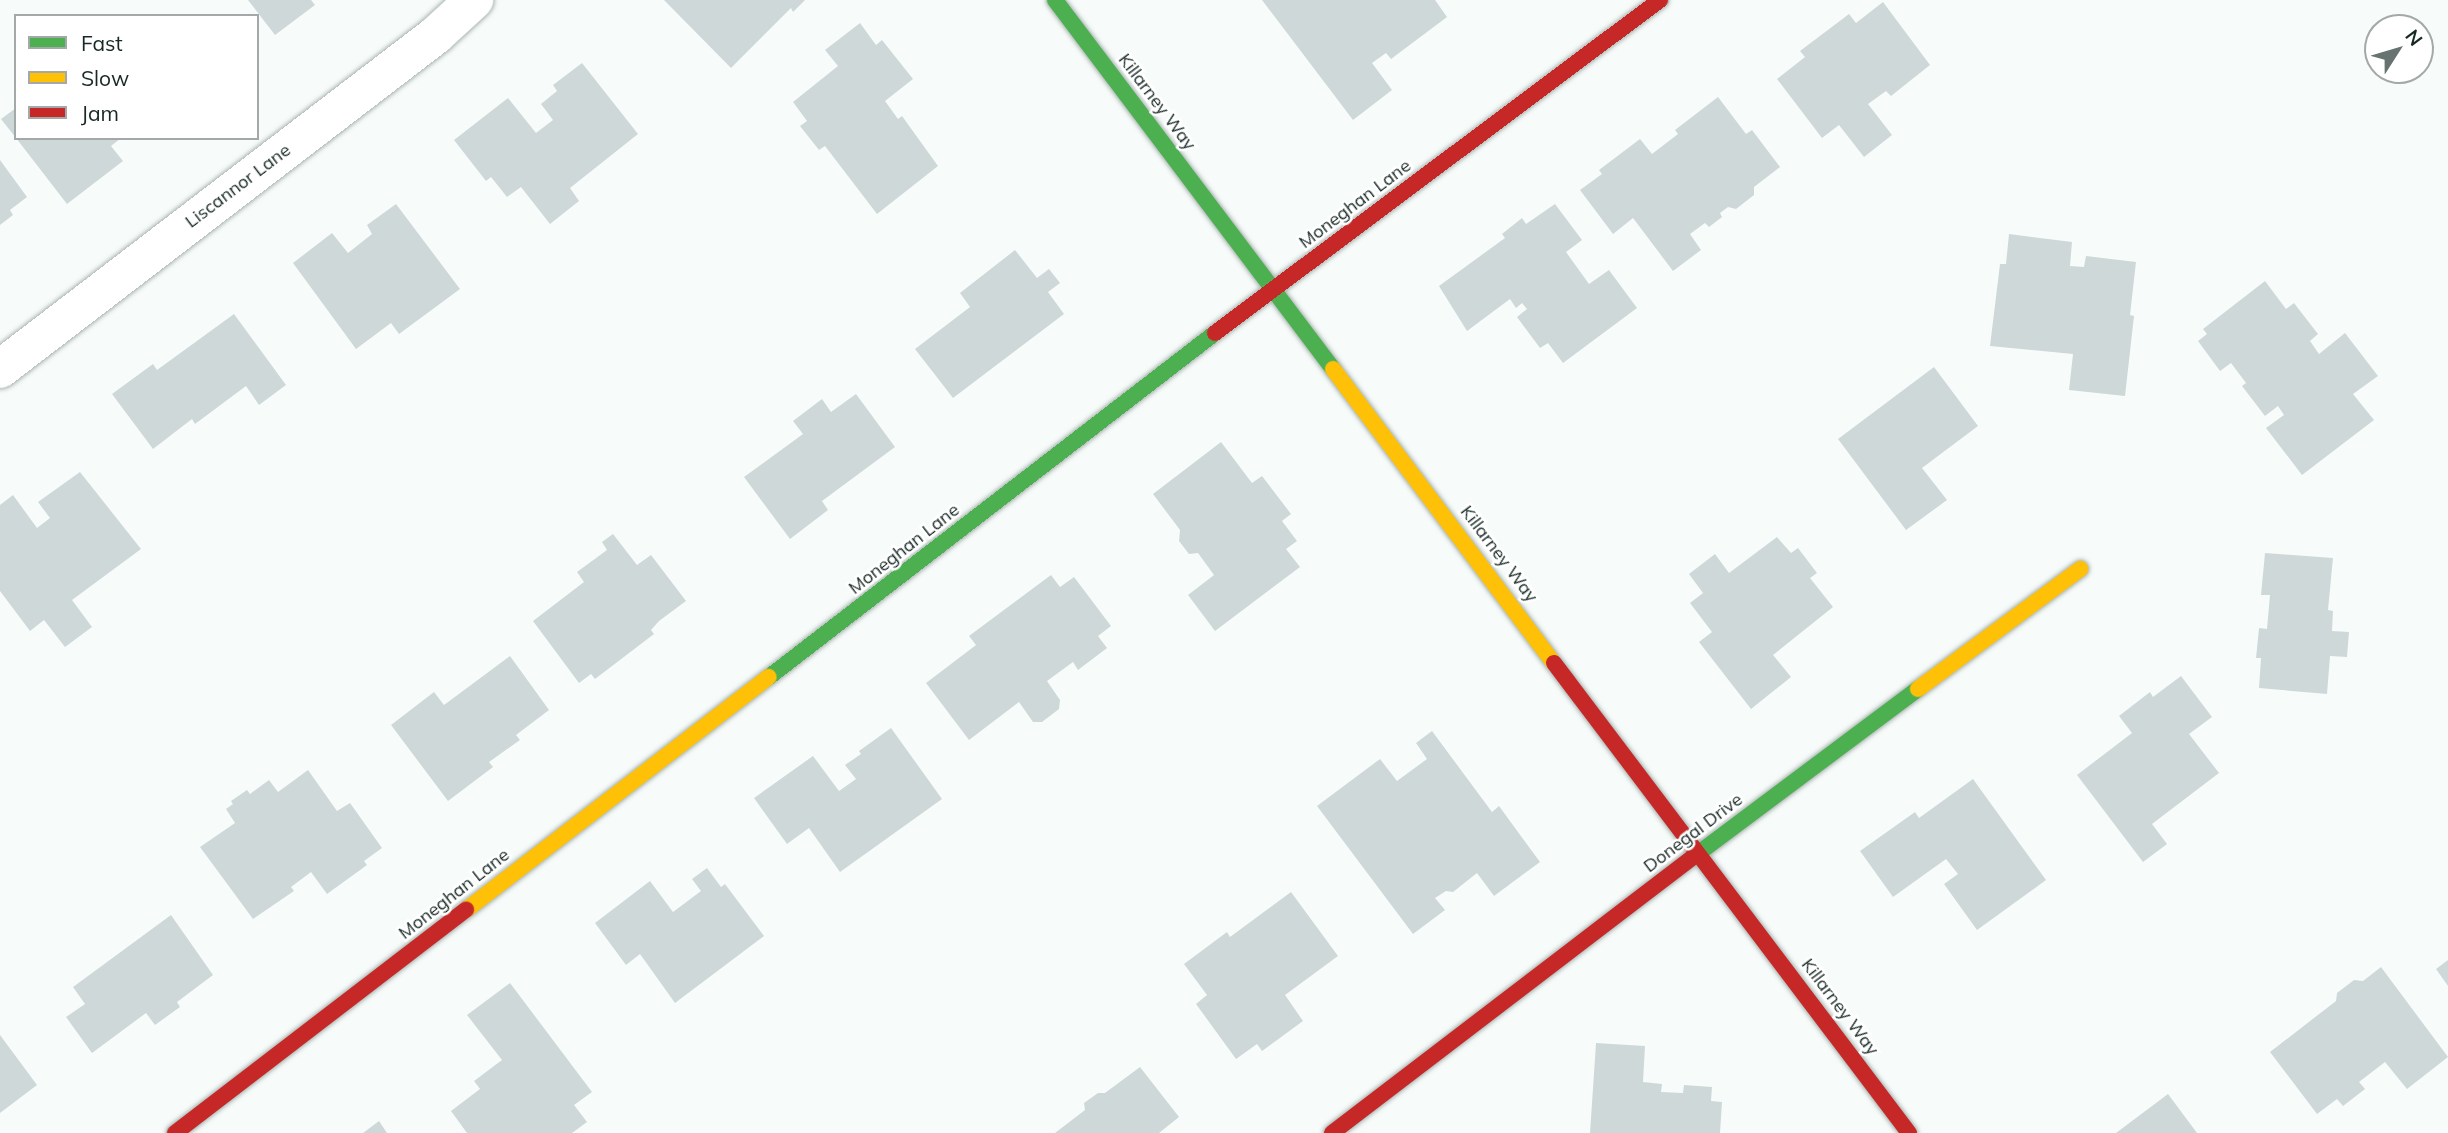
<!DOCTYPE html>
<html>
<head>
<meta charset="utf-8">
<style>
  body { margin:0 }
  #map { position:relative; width:2448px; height:1133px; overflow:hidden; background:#f7fcfa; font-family:Mulish,sans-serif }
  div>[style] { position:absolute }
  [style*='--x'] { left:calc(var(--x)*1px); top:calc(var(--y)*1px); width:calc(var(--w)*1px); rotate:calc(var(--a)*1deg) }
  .building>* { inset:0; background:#ced8d8 }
  .roads { filter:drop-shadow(0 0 2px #aab4b1) drop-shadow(0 0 2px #aab4b1) }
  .street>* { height:38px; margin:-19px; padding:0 19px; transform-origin:19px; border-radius:19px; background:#fefffe }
  .fast>* { height:16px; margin:-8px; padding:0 8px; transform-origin:8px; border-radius:8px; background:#4caf50 }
  .slow>* { height:16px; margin:-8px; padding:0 8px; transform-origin:8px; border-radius:8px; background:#ffc107 }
  .jam>* { height:16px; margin:-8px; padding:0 8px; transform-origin:8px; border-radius:8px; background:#c62828 }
  span { translate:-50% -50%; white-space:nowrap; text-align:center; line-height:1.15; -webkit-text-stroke:5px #fff; paint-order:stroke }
  .street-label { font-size:18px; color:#182925 }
  .legend { position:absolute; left:14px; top:14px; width:245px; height:126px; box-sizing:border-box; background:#fff; border:2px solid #a3a9a8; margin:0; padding:9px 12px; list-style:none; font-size:21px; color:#182925 }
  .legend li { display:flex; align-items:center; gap:14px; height:35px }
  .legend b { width:35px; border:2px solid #a3a9a8 }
  .north { position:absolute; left:2364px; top:14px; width:70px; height:70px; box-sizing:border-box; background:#fff; border:2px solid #a3a9a8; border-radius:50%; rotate:53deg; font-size:19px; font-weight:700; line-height:28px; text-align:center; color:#182925 }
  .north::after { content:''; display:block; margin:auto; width:24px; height:32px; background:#667370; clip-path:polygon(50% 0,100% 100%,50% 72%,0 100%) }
</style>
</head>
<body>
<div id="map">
  <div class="building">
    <i style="clip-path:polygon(248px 0,311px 0,315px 5px,275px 35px)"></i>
    <i style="clip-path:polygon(664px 0,805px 0,793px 12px,791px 8px,731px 68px)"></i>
    <i style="clip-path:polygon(1262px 0,1435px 0,1447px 17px,1391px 59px,1386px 53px,1372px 63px,1392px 90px,1353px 120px)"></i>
    <i style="clip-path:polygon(1883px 2px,1930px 65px,1891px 96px,1886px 91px,1868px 104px,1892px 135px,1864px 157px,1839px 125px,1822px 138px,1777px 79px,1805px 57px,1800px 51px,1849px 14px,1856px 23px)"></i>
    <i style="clip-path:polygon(860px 23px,876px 45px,882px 40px,913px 79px,885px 101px,898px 119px,902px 116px,938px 166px,877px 214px,825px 146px,819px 150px,800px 126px,807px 121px,793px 102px,838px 66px,825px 50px)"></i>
    <i style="clip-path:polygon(582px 63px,638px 134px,570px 188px,579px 201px,550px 224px,521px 187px,507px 197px,491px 177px,486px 181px,454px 140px,508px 98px,536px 133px,553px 120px,541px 104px,557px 91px,553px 85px)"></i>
    <i style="clip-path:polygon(1718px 97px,1746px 134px,1752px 130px,1780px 167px,1754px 187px,1754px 195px,1736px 209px,1728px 207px,1720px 213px,1722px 217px,1709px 227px,1705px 223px,1690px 234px,1701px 250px,1673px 271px,1633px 218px,1613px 234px,1580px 190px,1602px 174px,1599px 170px,1640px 139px,1652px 154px,1678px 134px,1675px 130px)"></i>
    <i style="clip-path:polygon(16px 108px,16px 138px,1px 119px)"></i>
    <i style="clip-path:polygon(16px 138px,121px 138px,111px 146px,123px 161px,67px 204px)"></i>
    <i style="clip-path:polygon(0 160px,27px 197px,10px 210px,13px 215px,0 225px)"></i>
    <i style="clip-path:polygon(396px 204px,460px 289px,399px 334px,391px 323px,356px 349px,293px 263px,332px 233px,348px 253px,372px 234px,367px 225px)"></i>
    <i style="clip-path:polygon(1555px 204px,1582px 240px,1566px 252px,1589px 284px,1609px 270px,1637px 308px,1563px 363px,1548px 343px,1540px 348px,1517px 317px,1527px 309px,1522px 303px,1516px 308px,1510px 299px,1467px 331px,1439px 286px,1505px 238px,1502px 234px,1522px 218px,1526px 224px)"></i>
    <i style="clip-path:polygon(2009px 234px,2072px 242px,2070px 266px,2084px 267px,2086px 256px,2136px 262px,2130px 315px,2134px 316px,2125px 396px,2069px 390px,2073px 354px,1990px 346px,2000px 264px,2006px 264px)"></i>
    <i style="clip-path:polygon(1015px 250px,1037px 278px,1049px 269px,1060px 283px,1048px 292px,1064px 314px,953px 398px,915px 349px,970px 307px,960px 293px)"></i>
    <i style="clip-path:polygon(2265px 281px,2286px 309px,2294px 303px,2318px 334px,2310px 341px,2319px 354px,2345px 333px,2378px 376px,2353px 394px,2374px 420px,2302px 475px,2266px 428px,2284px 415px,2278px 406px,2265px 416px,2242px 386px,2246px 383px,2231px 363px,2220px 371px,2198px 341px,2207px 334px,2203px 329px)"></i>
    <i style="clip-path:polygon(234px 314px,286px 385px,259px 405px,246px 386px,195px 424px,192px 419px,153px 449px,112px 394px,153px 364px,157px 370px)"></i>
    <i style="clip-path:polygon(1934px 367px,1978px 426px,1922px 468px,1947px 500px,1906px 530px,1838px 439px)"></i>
    <i style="clip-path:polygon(856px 394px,895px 447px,822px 501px,828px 510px,790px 539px,744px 477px,803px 434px,793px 421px,822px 399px,831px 412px)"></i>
    <i style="clip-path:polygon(1221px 442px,1252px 483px,1262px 476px,1291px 514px,1282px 521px,1297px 541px,1286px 549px,1300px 567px,1215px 631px,1188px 595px,1214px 575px,1198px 553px,1189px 554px,1179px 541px,1180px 530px,1153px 494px)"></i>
    <i style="clip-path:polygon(80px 472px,141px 549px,72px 600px,92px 627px,65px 647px,44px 620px,30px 631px,0 591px,0 505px,13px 495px,37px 528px,50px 518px,38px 502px)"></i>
    <i style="clip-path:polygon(613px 534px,637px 565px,651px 555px,686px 601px,659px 621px,651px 630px,654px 634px,595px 679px,591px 674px,579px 683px,533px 621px,584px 582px,577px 572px,607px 550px,602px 542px)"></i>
    <i style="clip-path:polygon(1777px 537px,1791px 553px,1798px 548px,1817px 573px,1810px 578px,1833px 607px,1773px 655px,1791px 677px,1751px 709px,1699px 642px,1712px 632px,1690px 603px,1703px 593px,1689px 574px,1715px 554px,1729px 573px)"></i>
    <i style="clip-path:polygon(2265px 553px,2333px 558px,2328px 610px,2333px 611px,2332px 631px,2349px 632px,2347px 657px,2330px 656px,2327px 694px,2259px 688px,2261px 658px,2256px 658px,2259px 628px,2267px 629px,2270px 595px,2261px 595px)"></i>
    <i style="clip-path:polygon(1051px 575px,1060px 587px,1074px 577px,1111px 626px,1098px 636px,1107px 648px,1078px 670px,1073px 662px,1047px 681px,1060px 700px,1059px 709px,1042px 722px,1033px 722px,1019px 702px,969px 740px,926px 683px,976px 645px,969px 636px)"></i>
    <i style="clip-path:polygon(510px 656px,549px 710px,516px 735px,520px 740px,489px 762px,493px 767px,448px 801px,391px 725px,434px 692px,444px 705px)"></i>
    <i style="clip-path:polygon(2181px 676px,2212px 717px,2189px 734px,2219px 773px,2152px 824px,2167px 844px,2143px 862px,2077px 775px,2132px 733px,2119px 716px,2150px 692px,2153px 697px)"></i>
    <i style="clip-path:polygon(891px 728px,942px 799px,840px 872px,809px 828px,787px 844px,754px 798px,813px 756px,839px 791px,856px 779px,845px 765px,861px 754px,859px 751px)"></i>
    <i style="clip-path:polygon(1432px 731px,1492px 812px,1499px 806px,1540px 862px,1494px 896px,1477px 873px,1453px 892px,1446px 891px,1435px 898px,1445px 910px,1413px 934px,1317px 806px,1380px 759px,1397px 781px,1427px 759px,1416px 743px)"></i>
    <i style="clip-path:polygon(308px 770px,337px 811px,350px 803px,382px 848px,364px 861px,367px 865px,327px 894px,311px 872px,291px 887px,294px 891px,253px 919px,200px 847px,235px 823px,226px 809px,233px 804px,231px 801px,247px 790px,250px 794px,269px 780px,278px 792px)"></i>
    <i style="clip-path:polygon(1973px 779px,2046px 880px,1977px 930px,1944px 884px,1958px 874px,1946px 859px,1893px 897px,1860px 851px,1915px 812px,1919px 818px)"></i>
    <i style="clip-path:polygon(707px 868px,721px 887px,725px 884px,764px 936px,675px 1003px,640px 954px,626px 965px,595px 923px,650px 881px,673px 912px,701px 891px,692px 879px)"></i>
    <i style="clip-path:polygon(1291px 892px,1338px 956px,1285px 995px,1303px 1021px,1262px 1051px,1257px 1044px,1236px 1059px,1196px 1004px,1207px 995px,1184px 964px,1227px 932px,1230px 937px)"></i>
    <i style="clip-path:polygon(171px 915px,213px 975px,177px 1002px,180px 1007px,155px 1025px,146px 1013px,92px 1053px,66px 1017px,85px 1004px,73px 987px)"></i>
    <i style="clip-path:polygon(2448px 960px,2448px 986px,2436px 969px)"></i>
    <i style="clip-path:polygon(2381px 967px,2448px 1057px,2407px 1089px,2385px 1062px,2359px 1082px,2365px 1089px,2343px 1106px,2337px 1099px,2317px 1114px,2270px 1052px,2336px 1001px,2337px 993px,2354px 980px,2363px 981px)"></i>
    <i style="clip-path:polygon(510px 983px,592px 1092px,574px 1105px,587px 1122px,572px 1133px,467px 1133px,451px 1111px,480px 1089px,474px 1081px,502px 1060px,467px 1015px)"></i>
    <i style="clip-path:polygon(0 1035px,37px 1085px,0 1113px)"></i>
    <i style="clip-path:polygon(1596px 1043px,1645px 1046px,1643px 1082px,1662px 1084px,1661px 1092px,1683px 1093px,1684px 1085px,1712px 1087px,1711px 1101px,1722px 1102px,1720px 1133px,1590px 1133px)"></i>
    <i style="clip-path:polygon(1140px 1067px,1179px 1117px,1159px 1133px,1055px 1133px,1085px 1110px,1084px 1103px,1098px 1093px,1105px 1093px)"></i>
    <i style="clip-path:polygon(2168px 1094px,2197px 1133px,2116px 1133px)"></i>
    <i style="clip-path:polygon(379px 1121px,387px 1133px,363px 1133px)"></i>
  </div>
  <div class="roads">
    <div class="street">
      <i style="--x:0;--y:369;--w:549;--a:-37.45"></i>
      <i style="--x:436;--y:35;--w:52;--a:-42.6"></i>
    </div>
    <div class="fast">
      <i style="--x:1055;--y:0;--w:462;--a:53"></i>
      <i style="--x:769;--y:677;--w:563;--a:-37.64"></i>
      <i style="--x:1696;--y:855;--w:277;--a:-36.8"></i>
    </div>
    <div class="slow">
      <i style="--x:1333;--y:369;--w:368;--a:53.1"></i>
      <i style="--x:1918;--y:689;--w:202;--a:-36.5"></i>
      <i style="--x:466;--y:910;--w:382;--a:-37.6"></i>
    </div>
    <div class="jam">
      <i style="--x:1215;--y:333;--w:556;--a:-36.81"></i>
      <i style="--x:1554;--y:663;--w:589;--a:52.94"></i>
      <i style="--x:175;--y:1133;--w:367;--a:-37.5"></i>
      <i style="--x:1332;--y:1133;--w:458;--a:-37.4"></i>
    </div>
  </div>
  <div class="street-label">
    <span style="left:1157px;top:102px;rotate:53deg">Killarney Way</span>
    <span style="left:238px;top:186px;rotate:-37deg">Liscannor Lane</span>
    <span style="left:1355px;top:204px;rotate:-37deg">Moneghan Lane</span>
    <span style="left:904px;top:549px;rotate:-38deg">Moneghan Lane</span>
    <span style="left:1499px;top:554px;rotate:53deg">Killarney Way</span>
    <span style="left:1693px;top:833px;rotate:-37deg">Donegal Drive</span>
    <span style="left:454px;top:894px;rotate:-38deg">Moneghan Lane</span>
    <span style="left:1840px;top:1007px;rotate:53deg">Killarney Way</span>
  </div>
  <ul class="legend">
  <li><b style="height:9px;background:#4caf50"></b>Fast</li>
  <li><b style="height:9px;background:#ffc107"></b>Slow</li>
  <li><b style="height:9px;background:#c62828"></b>Jam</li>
  </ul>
  <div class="north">N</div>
</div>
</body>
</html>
